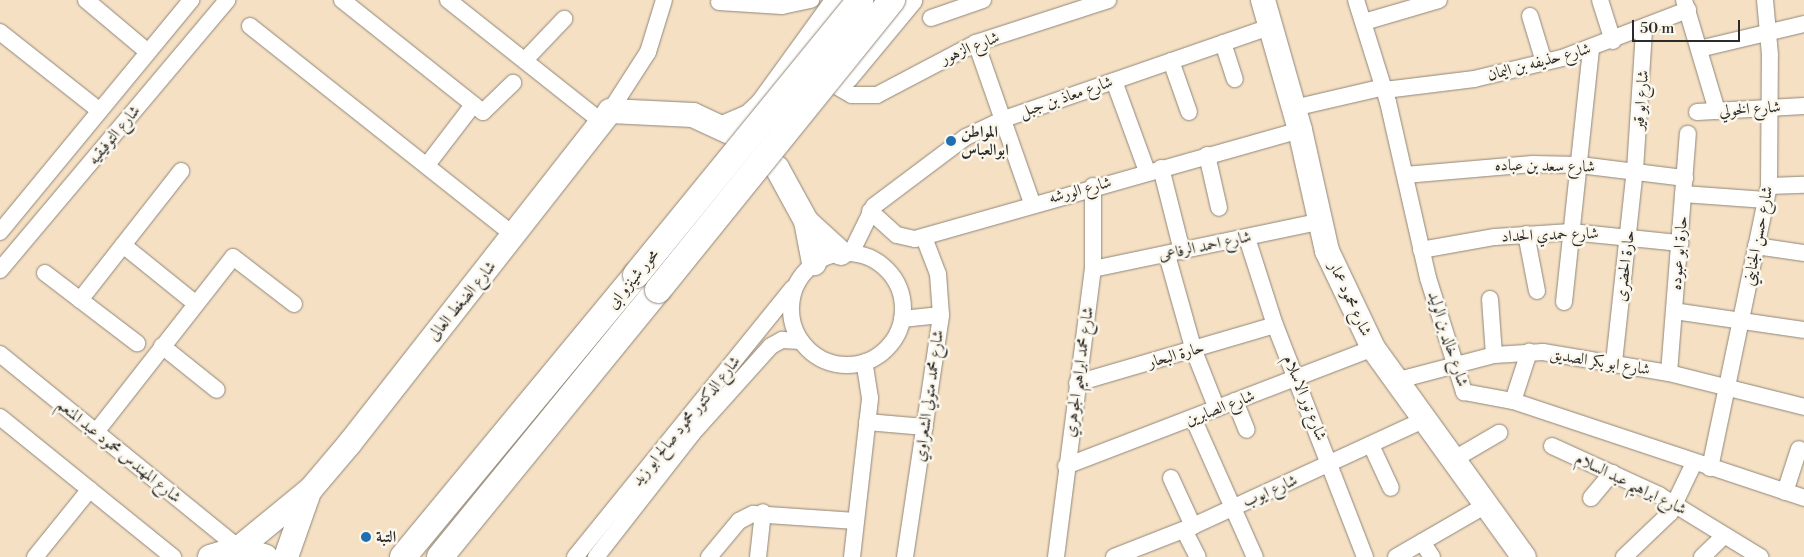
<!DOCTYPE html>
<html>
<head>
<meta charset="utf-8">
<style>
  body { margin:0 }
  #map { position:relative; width:1804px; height:557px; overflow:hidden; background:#f5e0c4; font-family:"Libre Bodoni",Amiri,serif }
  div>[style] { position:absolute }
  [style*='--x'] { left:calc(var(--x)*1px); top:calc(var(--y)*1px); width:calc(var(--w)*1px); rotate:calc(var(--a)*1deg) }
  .roads { filter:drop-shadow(0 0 1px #908678) drop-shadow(0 0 1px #908678) }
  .street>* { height:16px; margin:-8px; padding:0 8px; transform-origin:8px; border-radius:8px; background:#fff }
  .street>.ring { margin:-8px; padding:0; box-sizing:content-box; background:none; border:16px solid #fff; border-radius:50% }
  .secondary>* { height:24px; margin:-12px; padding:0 12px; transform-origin:12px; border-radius:12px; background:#fff }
  .primary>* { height:26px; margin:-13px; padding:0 13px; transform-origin:13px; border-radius:13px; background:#fff }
  .bridges { filter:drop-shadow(0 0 1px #908678) drop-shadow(0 0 1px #908678) }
  .primary-bridge>* { height:26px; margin:-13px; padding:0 13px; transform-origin:13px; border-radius:13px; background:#fff }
  .dots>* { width:14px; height:14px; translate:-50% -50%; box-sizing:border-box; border:2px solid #fbf7ec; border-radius:50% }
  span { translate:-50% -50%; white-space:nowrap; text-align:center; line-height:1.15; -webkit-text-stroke:5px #fbf7ec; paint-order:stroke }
  .street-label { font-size:16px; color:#2b2b2b }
  .poi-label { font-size:16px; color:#2b2b2b; font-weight:700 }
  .left { translate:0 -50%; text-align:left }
  .scale { position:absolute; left:1632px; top:20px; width:108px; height:22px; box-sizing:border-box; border:2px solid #2b2b2b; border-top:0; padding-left:6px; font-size:15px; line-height:18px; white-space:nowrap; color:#2b2b2b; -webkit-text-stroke:4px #fbf7ec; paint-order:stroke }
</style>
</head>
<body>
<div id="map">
  <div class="roads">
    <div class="street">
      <i style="--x:86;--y:0;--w:81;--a:40"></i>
      <i style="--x:342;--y:0;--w:180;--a:38.5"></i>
      <i style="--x:483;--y:112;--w:42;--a:-44"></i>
      <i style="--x:448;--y:0;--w:196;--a:38.4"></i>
      <i style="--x:1356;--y:0;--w:107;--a:72.6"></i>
      <i style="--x:1388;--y:102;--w:180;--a:77.2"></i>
      <i style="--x:1428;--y:278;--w:120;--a:72.5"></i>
      <i style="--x:1464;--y:392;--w:50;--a:10.4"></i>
      <i style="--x:1513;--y:401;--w:307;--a:18.4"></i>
      <i style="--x:1600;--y:0;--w:43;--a:72.4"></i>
      <i style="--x:1684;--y:0;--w:116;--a:73.4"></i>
      <i style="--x:719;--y:2;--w:63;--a:3.6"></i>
      <i style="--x:782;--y:6;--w:30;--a:-12"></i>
      <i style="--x:1530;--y:16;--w:48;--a:73.1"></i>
      <i style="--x:931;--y:18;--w:55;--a:-19.1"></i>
      <i style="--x:1364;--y:22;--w:78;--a:-16.3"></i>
      <i style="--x:250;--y:26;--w:338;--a:38.4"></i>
      <i style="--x:0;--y:32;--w:127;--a:38.3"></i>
      <i style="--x:976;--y:43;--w:170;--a:70.7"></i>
      <i style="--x:1223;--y:43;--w:38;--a:72"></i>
      <i style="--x:1699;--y:49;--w:108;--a:-13.4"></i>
      <i style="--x:525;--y:60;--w:57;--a:-46.4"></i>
      <i style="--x:1171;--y:61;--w:54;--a:70.6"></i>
      <i style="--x:1114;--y:81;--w:96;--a:69.9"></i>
      <i style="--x:838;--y:87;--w:16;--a:30"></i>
      <i style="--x:852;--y:95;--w:25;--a:0"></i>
      <i style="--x:877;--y:95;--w:112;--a:-27.7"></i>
      <i style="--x:976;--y:43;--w:139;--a:-18"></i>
      <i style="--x:1385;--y:90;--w:90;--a:-7"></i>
      <i style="--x:1474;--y:79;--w:90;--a:-13.4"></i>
      <i style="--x:1562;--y:58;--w:135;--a:-20.9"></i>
      <i style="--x:1294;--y:108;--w:92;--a:-13.1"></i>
      <i style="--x:610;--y:111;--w:70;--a:-57.2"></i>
      <i style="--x:648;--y:52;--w:54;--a:-72.9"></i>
      <i style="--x:1697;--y:112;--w:107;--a:-3.2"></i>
      <i style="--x:1207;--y:155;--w:54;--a:77.2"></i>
      <i style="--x:427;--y:165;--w:76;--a:-52.5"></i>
      <i style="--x:1161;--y:168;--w:86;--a:75.8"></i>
      <i style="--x:1405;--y:175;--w:128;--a:-4.9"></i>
      <i style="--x:1533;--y:164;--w:47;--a:1.2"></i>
      <i style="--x:1580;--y:165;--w:106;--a:7.1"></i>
      <i style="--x:1769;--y:186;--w:35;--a:-2"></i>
      <i style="--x:1683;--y:194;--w:83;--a:4.1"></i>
      <i style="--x:870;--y:211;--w:36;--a:42"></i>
      <i style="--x:897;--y:235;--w:18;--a:13"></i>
      <i style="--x:915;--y:239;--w:400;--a:-15.8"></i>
      <i style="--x:0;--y:232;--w:301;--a:-50.5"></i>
      <i style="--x:1526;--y:234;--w:58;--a:79.1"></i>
      <i style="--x:1247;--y:238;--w:91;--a:72.2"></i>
      <i style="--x:1275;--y:325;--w:249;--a:68.8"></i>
      <i style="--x:123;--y:245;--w:92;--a:38.9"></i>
      <i style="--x:1756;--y:246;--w:49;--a:8.3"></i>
      <i style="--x:1421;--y:250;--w:75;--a:-10"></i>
      <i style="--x:1495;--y:237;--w:76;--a:-3.8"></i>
      <i style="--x:1571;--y:232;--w:110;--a:5.8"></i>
      <i style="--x:851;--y:253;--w:52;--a:-63.9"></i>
      <i style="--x:874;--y:206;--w:115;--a:-36.9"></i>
      <i style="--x:966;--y:137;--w:42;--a:-25.3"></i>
      <i style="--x:1004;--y:119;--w:281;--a:-19.1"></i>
      <i class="ring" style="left:791px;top:253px;width:96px;height:96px"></i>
      <i style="--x:1167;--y:255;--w:100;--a:74.3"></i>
      <i style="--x:1194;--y:351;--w:62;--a:68.4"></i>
      <i style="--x:1093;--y:269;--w:229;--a:-11.8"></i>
      <i style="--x:0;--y:270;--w:353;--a:-49.9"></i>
      <i style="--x:45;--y:273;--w:116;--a:37.3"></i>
      <i style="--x:1490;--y:299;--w:56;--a:85.9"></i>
      <i style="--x:80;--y:300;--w:164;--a:-51.9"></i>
      <i style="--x:1564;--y:302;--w:254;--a:-83.9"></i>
      <i style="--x:1674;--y:311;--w:131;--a:8.3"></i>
      <i style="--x:902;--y:319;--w:39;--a:-6"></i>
      <i style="--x:162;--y:346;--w:70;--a:38.7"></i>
      <i style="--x:0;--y:354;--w:308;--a:39.1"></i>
      <i style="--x:1614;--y:362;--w:193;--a:-83.8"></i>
      <i style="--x:1635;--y:170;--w:141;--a:-86.3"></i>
      <i style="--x:1669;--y:373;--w:240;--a:-85.5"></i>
      <i style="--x:1395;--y:381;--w:102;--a:-14.7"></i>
      <i style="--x:1494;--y:355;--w:49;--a:-3.5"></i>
      <i style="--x:1543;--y:352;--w:128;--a:9.5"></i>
      <i style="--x:1669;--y:373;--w:139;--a:14.1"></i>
      <i style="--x:1077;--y:383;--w:206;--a:-16.3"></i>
      <i style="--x:1235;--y:401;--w:31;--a:68"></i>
      <i style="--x:1513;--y:401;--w:52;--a:-71.9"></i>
      <i style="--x:0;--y:417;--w:223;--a:39"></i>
      <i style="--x:1193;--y:418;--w:152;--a:66"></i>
      <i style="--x:867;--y:422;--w:58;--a:4.9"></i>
      <i style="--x:96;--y:432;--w:222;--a:-51.9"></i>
      <i style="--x:233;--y:257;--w:77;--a:37.6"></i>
      <i style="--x:1371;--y:445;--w:47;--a:65.1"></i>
      <i style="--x:1552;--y:446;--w:118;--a:24.6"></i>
      <i style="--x:1659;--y:495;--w:119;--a:31.5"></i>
      <i style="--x:1451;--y:461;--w:56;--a:-30.3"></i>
      <i style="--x:1066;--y:466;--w:329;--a:-21"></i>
      <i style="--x:1710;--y:468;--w:288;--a:-78.2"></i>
      <i style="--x:1769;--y:186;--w:131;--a:-89.6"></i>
      <i style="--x:1770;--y:55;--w:55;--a:-95.2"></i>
      <i style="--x:1171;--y:478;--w:53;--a:65.4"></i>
      <i style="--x:1785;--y:492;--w:45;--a:-72"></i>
      <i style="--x:1591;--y:498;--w:33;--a:-50"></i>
      <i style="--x:1184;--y:530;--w:30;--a:63"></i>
      <i style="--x:1422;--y:542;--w:18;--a:56"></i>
      <i style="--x:35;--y:557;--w:87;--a:-51"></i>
      <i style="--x:575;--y:557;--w:346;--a:-51"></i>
      <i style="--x:596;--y:557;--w:156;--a:-52"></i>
      <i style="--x:692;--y:434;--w:118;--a:-48.1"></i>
      <i style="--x:771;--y:346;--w:13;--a:-29"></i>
      <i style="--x:782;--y:340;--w:19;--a:3"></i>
      <i style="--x:709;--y:557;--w:47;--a:-50.2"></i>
      <i style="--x:739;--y:521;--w:16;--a:-27"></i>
      <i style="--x:753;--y:514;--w:103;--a:3.9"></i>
      <i style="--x:758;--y:557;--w:45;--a:-83.7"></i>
      <i style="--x:852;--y:557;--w:160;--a:-83.5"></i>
      <i style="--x:870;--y:398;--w:36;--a:-99"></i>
      <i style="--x:905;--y:557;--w:245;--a:-81.5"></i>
      <i style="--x:941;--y:315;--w:41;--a:-94.2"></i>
      <i style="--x:938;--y:274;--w:40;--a:-111"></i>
      <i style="--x:1056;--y:557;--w:290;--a:-82.7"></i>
      <i style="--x:1093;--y:269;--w:83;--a:-90"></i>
      <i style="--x:1114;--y:557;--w:85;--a:-21.4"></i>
      <i style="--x:1193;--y:526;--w:253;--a:-24.7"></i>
      <i style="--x:1396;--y:557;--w:104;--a:-30"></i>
      <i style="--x:1624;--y:557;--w:64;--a:-43.7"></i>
      <i style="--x:1670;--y:513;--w:55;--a:-64.4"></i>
      <i style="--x:1702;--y:557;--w:30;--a:-44"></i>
    </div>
    <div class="secondary">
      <i style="--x:1263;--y:0;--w:135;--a:74.1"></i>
      <i style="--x:1300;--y:130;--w:124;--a:77.4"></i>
      <i style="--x:1327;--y:251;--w:107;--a:64.6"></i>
      <i style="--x:1373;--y:348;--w:258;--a:54.2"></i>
      <i style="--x:847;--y:76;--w:99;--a:-50.3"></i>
      <i style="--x:725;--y:127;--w:26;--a:-23"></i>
      <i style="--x:749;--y:117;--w:18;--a:-43"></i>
      <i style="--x:762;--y:105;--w:130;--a:-54.1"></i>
      <i style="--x:807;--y:222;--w:46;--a:42.4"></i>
      <i style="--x:239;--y:548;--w:93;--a:-39.3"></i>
      <i style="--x:311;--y:489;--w:60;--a:-49.7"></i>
      <i style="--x:350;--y:443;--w:422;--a:-51.9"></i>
      <i style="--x:610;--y:111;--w:83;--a:2.8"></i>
      <i style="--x:693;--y:115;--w:62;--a:24.9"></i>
      <i style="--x:749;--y:141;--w:39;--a:44"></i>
      <i style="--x:777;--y:168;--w:60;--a:61.3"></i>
      <i style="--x:806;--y:221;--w:43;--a:79.2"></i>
      <i style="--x:210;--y:557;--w:30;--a:-17"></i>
      <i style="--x:239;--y:548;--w:28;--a:18"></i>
      <i style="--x:286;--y:557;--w:66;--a:-70.5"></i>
    </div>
    <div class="primary">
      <i style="--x:403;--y:557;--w:366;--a:-50.4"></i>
      <i style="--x:440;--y:557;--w:345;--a:-50.8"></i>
    </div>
  </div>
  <div class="bridges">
    <div class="primary-bridge">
      <i style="--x:636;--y:275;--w:355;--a:-50.8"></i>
      <i style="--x:658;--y:290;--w:373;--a:-51.1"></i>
    </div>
  </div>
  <div class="dots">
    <i style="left:951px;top:141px;background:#1f6fb2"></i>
    <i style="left:366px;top:537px;background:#1f6fb2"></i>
  </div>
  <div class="street-label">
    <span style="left:970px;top:48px;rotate:-22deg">شارع الزهور</span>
    <span style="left:1539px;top:62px;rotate:-15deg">شارع حذيفه بن اليمان</span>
    <span style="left:1066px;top:97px;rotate:-19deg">شارع معاذ بن جبل</span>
    <span style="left:1641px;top:100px;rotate:-85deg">شارع ابو قير</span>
    <span style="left:1750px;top:109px;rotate:-4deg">شارع الخولي</span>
    <span style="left:114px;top:135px;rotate:-50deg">شارع التوفيقيه</span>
    <span style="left:1545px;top:166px;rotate:1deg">شارع سعد بن عباده</span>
    <span style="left:1080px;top:190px;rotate:-15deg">شارع الورشه</span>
    <span style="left:1550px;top:235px;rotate:-2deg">شارع حمدي الحداد</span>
    <span style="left:1758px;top:236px;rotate:-79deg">شارع حسن الجنايني</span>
    <span style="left:1205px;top:246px;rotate:-12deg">شارع احمد الرفاعى</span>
    <span style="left:1679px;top:253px;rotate:-85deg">حارة ابو عبوده</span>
    <span style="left:1625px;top:266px;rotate:-83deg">حارة الحضرى</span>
    <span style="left:633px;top:279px;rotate:-51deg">محور شينزو ابى</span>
    <span style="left:1350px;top:299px;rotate:65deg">شارع محمود عمار</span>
    <span style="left:462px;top:301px;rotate:-51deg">شارع الضغط العالى</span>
    <span style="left:1448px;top:339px;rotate:72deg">شارع خالد بن الوليد</span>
    <span style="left:1176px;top:355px;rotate:-16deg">حارة البحار</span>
    <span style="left:1600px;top:362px;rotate:9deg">شارع ابو بكر الصديق</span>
    <span style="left:1079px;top:372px;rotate:-82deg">شارع محمد ابراهيم الجوهري</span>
    <span style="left:929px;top:396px;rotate:-82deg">شارع محمد متولي الشعراوي</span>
    <span style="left:1305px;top:398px;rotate:68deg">شارع نور الاسلام</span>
    <span style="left:1220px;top:408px;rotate:-21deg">شارع الصابرين</span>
    <span style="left:686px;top:421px;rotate:-51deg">شارع الدكتور محمود صالح ابو زيد</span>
    <span style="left:119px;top:451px;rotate:39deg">شارع المهندس محمود عبد المنعم</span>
    <span style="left:1631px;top:484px;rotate:26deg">شارع ابراهيم عبد السلام</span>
    <span style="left:1270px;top:491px;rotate:-24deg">شارع ايوب</span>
  </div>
  <div class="poi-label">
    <span class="left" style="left:961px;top:141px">المواطن<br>ابوالعباس</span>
    <span class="left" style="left:376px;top:537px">التبة</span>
  </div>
  <div class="scale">50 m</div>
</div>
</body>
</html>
